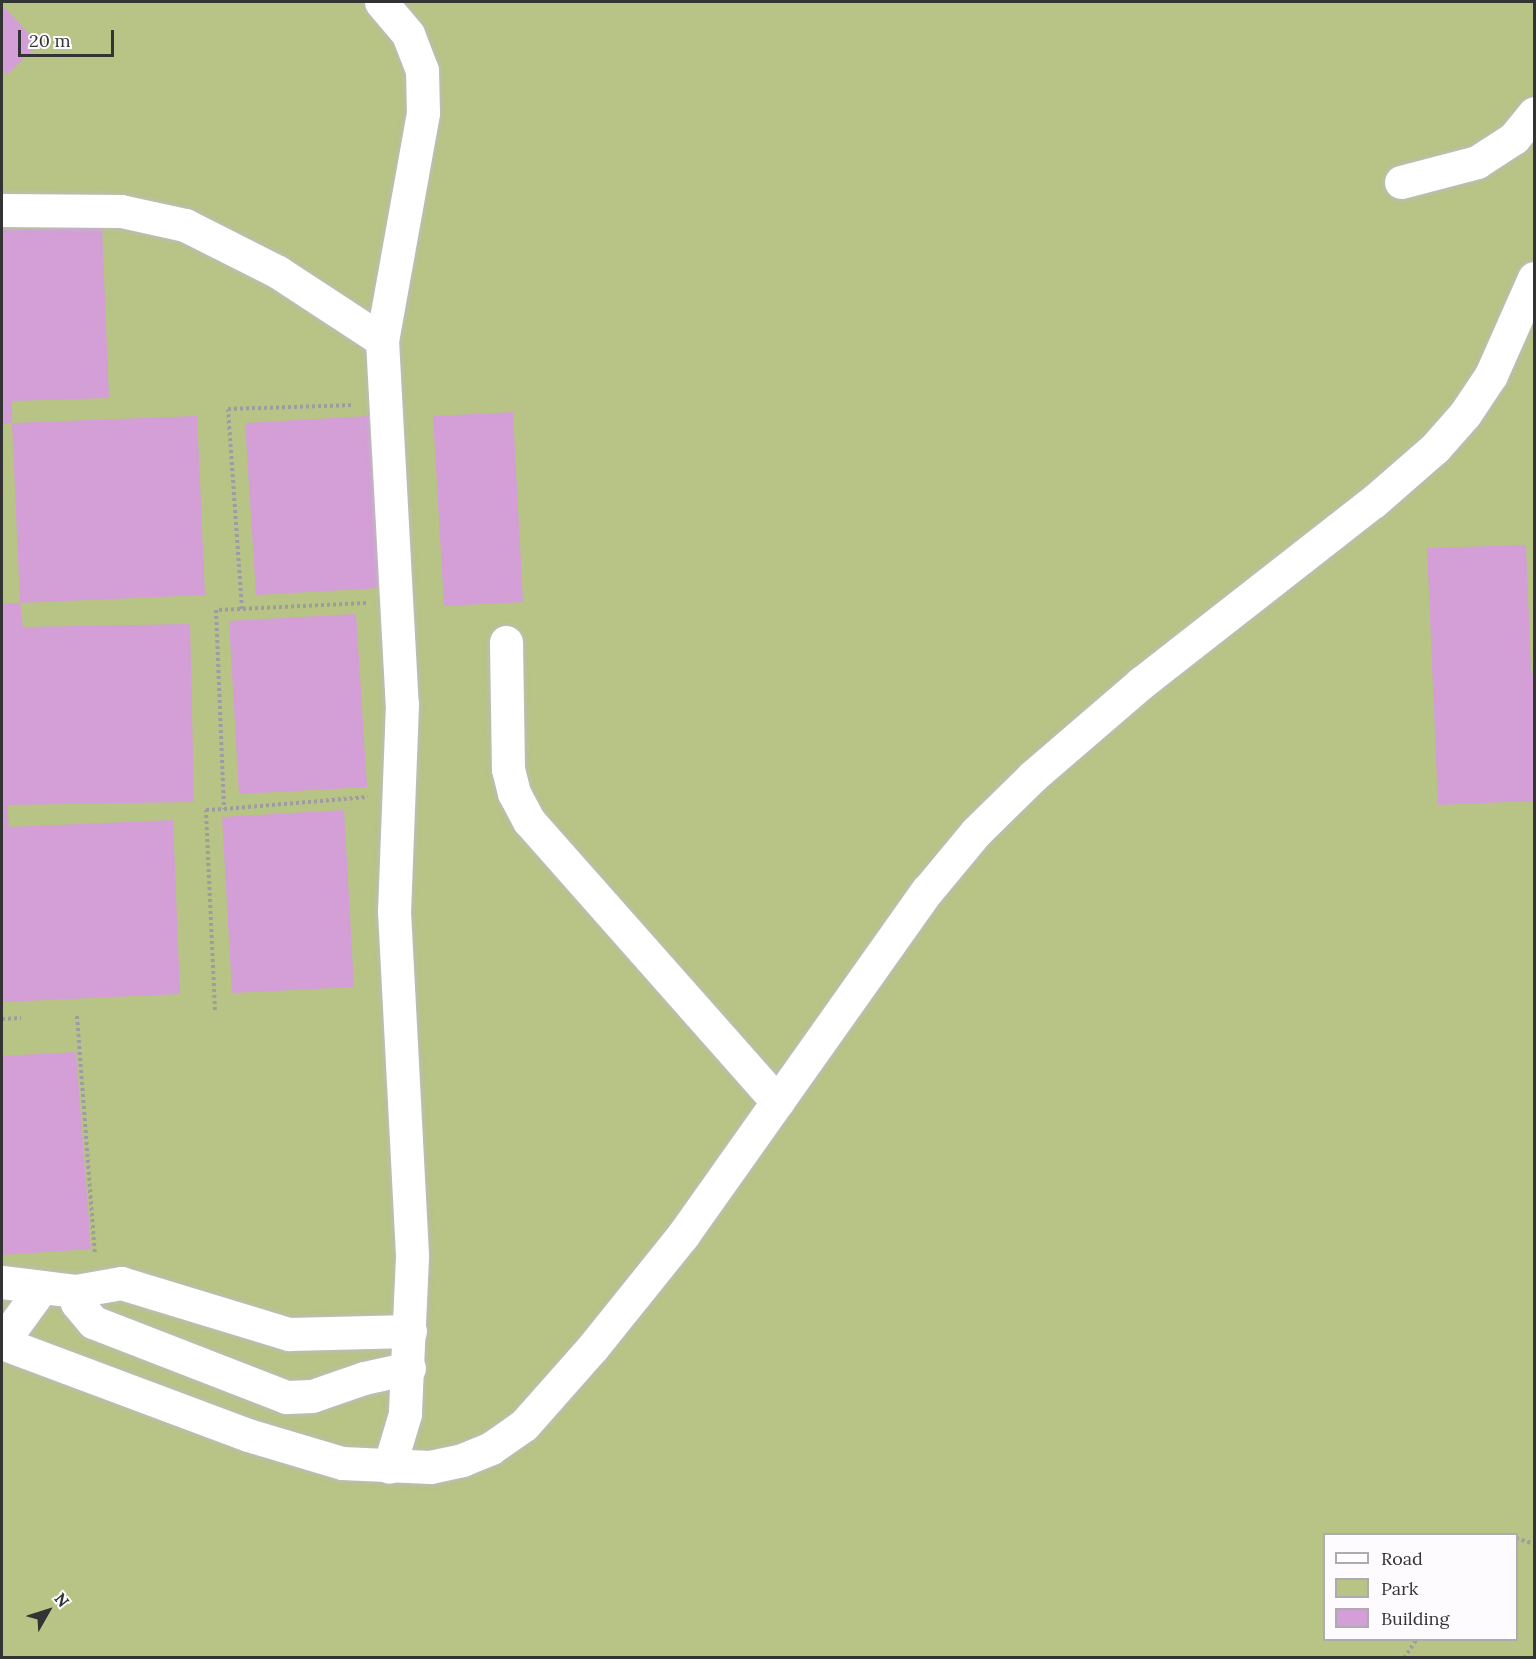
<!DOCTYPE html>
<html>
<head>
<meta charset="utf-8">
<style>
  body { margin:0 }
  #map { position:relative; width:1536px; height:1659px; overflow:hidden; background:#f1edf1; font-family:Lora,serif }
  div>[style] { position:absolute }
  [style*='--x'] { left:calc(var(--x)*1px); top:calc(var(--y)*1px); width:calc(var(--w)*1px); rotate:calc(var(--a)*1deg) }
  .green>* { inset:0; background:#b7c485 }
  .building>* { inset:0; background:#d39fd6 }
  .path>* { height:4px; margin-top:-2px; transform-origin:0; background:repeating-linear-gradient(90deg,#9e9c9e 0 3px,transparent 0 6px) }
  .roads { filter:drop-shadow(0 0 2px #bebbbe) drop-shadow(0 0 2px #bebbbe) }
  .minor>* { height:33px; margin:-16.5px; padding:0 16.5px; transform-origin:16.5px; border-radius:16.5px; background:#fff }
  span { translate:-50% -50%; white-space:nowrap; text-align:center; line-height:1.15; -webkit-text-stroke:4.5px #fefbfe; paint-order:stroke }
  .frame { position:absolute; inset:0; border:3px solid #343334; pointer-events:none }
  .legend { position:absolute; left:1323px; top:1533px; width:195px; height:108px; box-sizing:border-box; background:#fefbfe; border:2px solid #adabad; margin:0; padding:8px 10px; list-style:none; font-size:18px; color:#343334 }
  .legend li { display:flex; align-items:center; gap:12px; height:30px }
  .legend b { width:30px; border:2px solid #adabad }
  .north { position:absolute; left:18px; top:1581px; width:60px; height:60px; -webkit-text-stroke:4px #fefbfe; paint-order:stroke; rotate:51deg; font-size:16px; font-weight:700; line-height:24px; text-align:center; color:#343334 }
  .north::after { content:''; display:block; margin:auto; width:21px; height:27px; background:#343334; clip-path:polygon(50% 0,100% 100%,50% 72%,0 100%) }
  .scale { position:absolute; left:18px; top:30px; width:96px; height:27px; box-sizing:border-box; border:3px solid #343334; border-top:0; padding-left:8px; font-size:18px; line-height:21px; white-space:nowrap; color:#343334; -webkit-text-stroke:4px #fefbfe; paint-order:stroke }
</style>
</head>
<body>
<div id="map">
  <div class="green">
    <i style="clip-path:polygon(evenodd,2px 2px,1534px 2px,1534px 1657px,2px 1658px,2px 2px,1324px 1534px,1516px 1534px,1516px 1640px,1324px 1640px,1324px 1534px)"></i>
  </div>
  <div class="building">
    <i style="clip-path:polygon(2px 5px,39px 44px,7px 75px,2px 69px)"></i>
    <i style="clip-path:polygon(102px 227px,109px 398px,12px 401px,12px 423px,2px 424px,2px 230px)"></i>
    <i style="clip-path:polygon(513px 412px,523px 602px,444px 606px,433px 416px)"></i>
    <i style="clip-path:polygon(197px 416px,205px 595px,20px 603px,12px 423px)"></i>
    <i style="clip-path:polygon(369px 416px,380px 588px,256px 595px,245px 423px)"></i>
    <i style="clip-path:polygon(1526px 545px,1531px 673px,1534px 673px,1534px 801px,1438px 805px,1427px 548px)"></i>
    <i style="clip-path:polygon(20px 603px,23px 627px,190px 624px,194px 802px,7px 805px,9px 827px,173px 820px,180px 994px,2px 1002px,2px 604px)"></i>
    <i style="clip-path:polygon(356px 614px,367px 787px,239px 794px,229px 621px)"></i>
    <i style="clip-path:polygon(344px 810px,354px 987px,232px 993px,222px 817px)"></i>
    <i style="clip-path:polygon(76px 1052px,91px 1249px,2px 1255px,2px 1056px)"></i>
  </div>
  <div class="path">
    <i style="--x:366;--y:603;--w:150;--a:177.3"></i>
    <i style="--x:216;--y:610;--w:199;--a:87.7"></i>
    <i style="--x:224;--y:809;--w:144;--a:-4.8"></i>
    <i style="--x:242;--y:609;--w:200;--a:-94"></i>
    <i style="--x:228;--y:409;--w:126;--a:-1.8"></i>
    <i style="--x:215;--y:1010;--w:200;--a:-92.6"></i>
    <i style="--x:206;--y:810;--w:18;--a:-3"></i>
    <i style="--x:77;--y:1016;--w:239;--a:85.7"></i>
    <i style="--x:2;--y:1019;--w:19;--a:-3"></i>
    <i style="--x:1516;--y:1538;--w:19;--a:18"></i>
    <i style="--x:1404;--y:1658;--w:22;--a:-56"></i>
  </div>
  <div class="roads">
    <div class="minor">
      <i style="--x:381;--y:2;--w:42;--a:49.8"></i>
      <i style="--x:408;--y:34;--w:39;--a:69"></i>
      <i style="--x:422;--y:70;--w:43;--a:88.7"></i>
      <i style="--x:423;--y:113;--w:231;--a:100.2"></i>
      <i style="--x:382;--y:340;--w:365;--a:86.9"></i>
      <i style="--x:402;--y:704;--w:207;--a:92.2"></i>
      <i style="--x:394;--y:911;--w:346;--a:87"></i>
      <i style="--x:412;--y:1257;--w:157;--a:92.6"></i>
      <i style="--x:405;--y:1414;--w:55;--a:106.8"></i>
      <i style="--x:1401;--y:182;--w:79;--a:-14.7"></i>
      <i style="--x:1477;--y:162;--w:44;--a:-33"></i>
      <i style="--x:1514;--y:138;--w:32;--a:-51"></i>
      <i style="--x:2;--y:210;--w:119;--a:0.5"></i>
      <i style="--x:121;--y:211;--w:66;--a:12.3"></i>
      <i style="--x:185;--y:225;--w:104;--a:26.8"></i>
      <i style="--x:278;--y:272;--w:124;--a:33.2"></i>
      <i style="--x:506;--y:642;--w:127;--a:89.1"></i>
      <i style="--x:508;--y:769;--w:25;--a:76"></i>
      <i style="--x:514;--y:793;--w:32;--a:62"></i>
      <i style="--x:529;--y:821;--w:375;--a:48.5"></i>
      <i style="--x:2;--y:1282;--w:75;--a:6.9"></i>
      <i style="--x:76;--y:1291;--w:46;--a:-10.1"></i>
      <i style="--x:121;--y:1283;--w:176;--a:16.9"></i>
      <i style="--x:289;--y:1334;--w:121;--a:-1.4"></i>
      <i style="--x:76;--y:1291;--w:12;--a:85"></i>
      <i style="--x:77;--y:1303;--w:25;--a:50"></i>
      <i style="--x:93;--y:1322;--w:207;--a:21.2"></i>
      <i style="--x:286;--y:1397;--w:26;--a:-2"></i>
      <i style="--x:312;--y:1396;--w:55;--a:-19.1"></i>
      <i style="--x:364;--y:1378;--w:46;--a:-12.5"></i>
      <i style="--x:2;--y:1342;--w:68;--a:-54"></i>
      <i style="--x:2;--y:1343;--w:263;--a:20.5"></i>
      <i style="--x:248;--y:1435;--w:98;--a:16.6"></i>
      <i style="--x:342;--y:1463;--w:88;--a:2.6"></i>
      <i style="--x:430;--y:1467;--w:33;--a:-12"></i>
      <i style="--x:462;--y:1460;--w:31;--a:-22"></i>
      <i style="--x:491;--y:1448;--w:40;--a:-34.9"></i>
      <i style="--x:524;--y:1425;--w:104;--a:-48.5"></i>
      <i style="--x:593;--y:1347;--w:144;--a:-51.2"></i>
      <i style="--x:683;--y:1235;--w:422;--a:-54.7"></i>
      <i style="--x:927;--y:891;--w:77;--a:-50.3"></i>
      <i style="--x:976;--y:832;--w:80;--a:-44.5"></i>
      <i style="--x:1033;--y:776;--w:143;--a:-40.7"></i>
      <i style="--x:1141;--y:683;--w:294;--a:-38"></i>
      <i style="--x:1373;--y:502;--w:82;--a:-41.1"></i>
      <i style="--x:1435;--y:448;--w:45;--a:-48.6"></i>
      <i style="--x:1465;--y:414;--w:47;--a:-56.3"></i>
      <i style="--x:1491;--y:375;--w:106;--a:-66.1"></i>
    </div>
  </div>
  <div class="frame"></div>
  <ul class="legend">
  <li><b style="height:8px;background:#fff"></b>Road</li>
  <li><b style="height:16px;background:#b7c485"></b>Park</li>
  <li><b style="height:16px;background:#d39fd6"></b>Building</li>
  </ul>
  <div class="north">N</div>
  <div class="scale">20 m</div>
</div>
</body>
</html>
